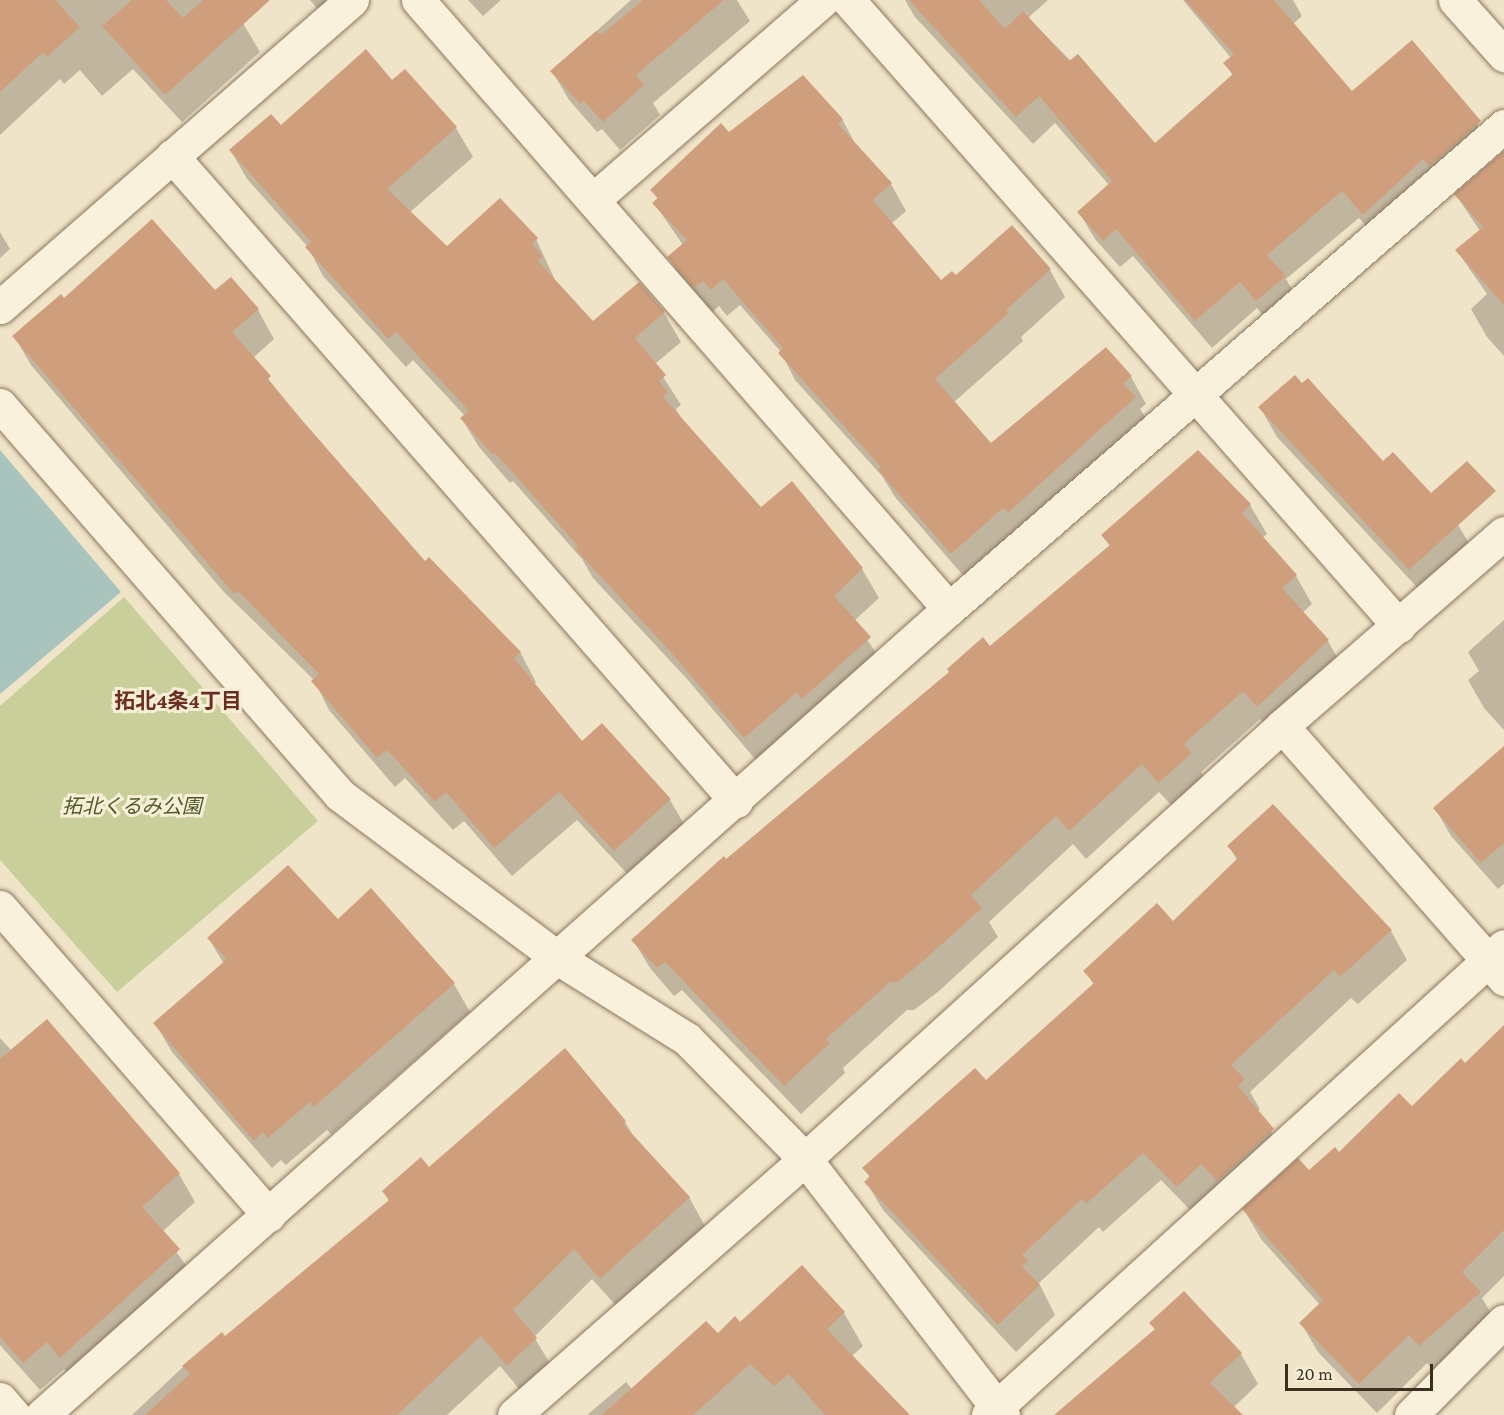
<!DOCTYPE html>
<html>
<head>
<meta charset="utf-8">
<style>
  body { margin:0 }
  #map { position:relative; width:1504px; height:1415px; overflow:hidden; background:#f0e4c8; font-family:"Crimson Pro","Noto Sans JP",serif }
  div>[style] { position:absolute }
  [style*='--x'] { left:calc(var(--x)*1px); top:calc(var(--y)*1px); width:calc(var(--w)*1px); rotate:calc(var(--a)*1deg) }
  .green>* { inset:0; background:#c9cf9b }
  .water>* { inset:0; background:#a9c4bc }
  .shadow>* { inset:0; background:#0003 }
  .building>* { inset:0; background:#cf9f7d }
  .roads { filter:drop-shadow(0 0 2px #8d765c) drop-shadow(0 0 2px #8d765c) }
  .street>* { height:33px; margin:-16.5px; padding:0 16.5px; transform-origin:16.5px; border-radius:16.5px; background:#faf1dc }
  span { translate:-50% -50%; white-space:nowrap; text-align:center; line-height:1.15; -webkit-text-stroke:6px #f7eed8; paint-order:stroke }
  .park-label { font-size:20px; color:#4d5a26; font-style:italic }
  .neighbourhood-label { font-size:21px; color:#6b2e1e; font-weight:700 }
  .scale { position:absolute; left:1285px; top:1364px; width:148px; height:27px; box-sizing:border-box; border:3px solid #3d2e20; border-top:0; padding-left:8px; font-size:18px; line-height:21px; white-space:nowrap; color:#3d2e20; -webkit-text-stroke:4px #f7eed8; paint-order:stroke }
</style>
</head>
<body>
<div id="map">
  <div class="green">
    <i style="clip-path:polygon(124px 597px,318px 821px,117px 992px,0 860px,0 706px)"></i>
  </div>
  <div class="water">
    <i style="clip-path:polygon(0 450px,121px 592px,0 694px)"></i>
  </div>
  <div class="shadow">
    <i style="clip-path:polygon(5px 0,223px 0,243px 23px,260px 52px,182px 122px,133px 69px,102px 96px,80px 70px,64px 84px,60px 79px,0 135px,0 4px)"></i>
    <i style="clip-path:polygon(310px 0,333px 0,320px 12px)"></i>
    <i style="clip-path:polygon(468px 0,501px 0,483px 16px)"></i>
    <i style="clip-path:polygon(631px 0,737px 0,750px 21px,653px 103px,660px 115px,620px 150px,602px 129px,597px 132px,569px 100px,552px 71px)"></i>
    <i style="clip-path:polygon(905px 0,1048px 0,1028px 18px,1155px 145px,1233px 76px,1225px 63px,1231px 58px,1183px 0,1293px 0,1302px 16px,1293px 24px,1352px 93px,1477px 124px,1493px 151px,1379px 241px,1359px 218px,1286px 279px,1300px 304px,1273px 327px,1257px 308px,1212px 348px,1133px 256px,1120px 267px,1095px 239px,1079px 212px,1109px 185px,1055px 123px,1033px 144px,915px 17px)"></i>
    <i style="clip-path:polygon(404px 71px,456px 128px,473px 157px,409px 213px,447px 248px,536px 239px,557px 284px,593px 324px,639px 284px,664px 313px,681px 342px,655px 364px,681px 405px,676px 409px,684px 423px,761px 509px,862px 569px,879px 598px,854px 621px,886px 667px,761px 766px,687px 679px,593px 578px,582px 559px,513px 481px,510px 483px,479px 447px,462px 419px,465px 416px,413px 360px,406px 367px,323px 276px,308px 247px,247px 179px,231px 151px,392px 82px)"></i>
    <i style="clip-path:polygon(842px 119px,857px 147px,891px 184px,906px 211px,891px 224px,941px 282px,956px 277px,1012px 227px,1050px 270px,1065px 297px,1021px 337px,1023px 341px,953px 403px,991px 445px,1131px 377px,1146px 404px,1140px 409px,1150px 425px,967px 580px,895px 497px,882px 476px,795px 380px,781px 352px,740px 305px,727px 316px,719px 306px,710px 314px,684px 284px,669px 257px,683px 245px,654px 203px,658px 200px,652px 190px,729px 134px)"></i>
    <i style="clip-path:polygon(1504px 154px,1504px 356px,1487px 337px,1471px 309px,1487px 294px,1457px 251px,1480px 231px,1456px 195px)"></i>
    <i style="clip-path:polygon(0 232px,10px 249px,0 258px)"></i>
    <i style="clip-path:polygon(215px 292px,258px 310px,274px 339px,253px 358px,283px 399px,425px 563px,520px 652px,536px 682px,534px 684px,582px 743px,670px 800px,687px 829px,632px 879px,577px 820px,512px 876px,464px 821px,453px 830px,405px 778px,395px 787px,329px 710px,314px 680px,223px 591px,31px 365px,14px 336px,64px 300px)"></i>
    <i style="clip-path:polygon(1260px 407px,1383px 463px,1458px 525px,1476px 555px,1428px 599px,1277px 437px)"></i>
    <i style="clip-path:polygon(1198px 452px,1250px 505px,1267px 534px,1262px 538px,1296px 576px,1312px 604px,1302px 613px,1328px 641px,1344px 670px,1275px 734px,1260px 719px,1201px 772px,1207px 783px,1176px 810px,1159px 792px,1086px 859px,1073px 844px,989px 922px,998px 937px,939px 991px,914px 1010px,907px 1010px,843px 1068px,845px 1073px,801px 1114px,682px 990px,674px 996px,650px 968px,633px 940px,1110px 547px,1103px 535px)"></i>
    <i style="clip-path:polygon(1504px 620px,1504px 730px,1484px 708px,1468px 680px,1479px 671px,1468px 652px)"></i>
    <i style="clip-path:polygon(1504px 748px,1504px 884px,1498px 889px,1451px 836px,1435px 808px)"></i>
    <i style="clip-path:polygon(1229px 846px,1391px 931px,1407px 960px,1358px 1004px,1351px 998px,1250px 1092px,1260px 1109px,1257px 1111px,1290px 1159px,1195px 1215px,1161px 1180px,1103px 1232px,1099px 1227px,1039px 1283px,1055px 1315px,1016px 1352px,883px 1210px,866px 1182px,870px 1178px,864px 1168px,986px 1083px,1094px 985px,1085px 971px,1172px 924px,1237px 860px)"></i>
    <i style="clip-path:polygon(337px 921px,454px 984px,470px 1012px,331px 1134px,327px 1130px,286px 1165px,281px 1160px,272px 1168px,172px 1052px,155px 1023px,224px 964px,209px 939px)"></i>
    <i style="clip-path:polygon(47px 1021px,179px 1174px,195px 1202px,162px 1232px,195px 1278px,77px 1385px,64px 1369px,40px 1390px,0 1345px,0 1038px,12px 1051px)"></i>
    <i style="clip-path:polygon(1504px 1056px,1504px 1276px,1482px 1298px,1496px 1322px,1437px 1375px,1427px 1363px,1377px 1413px,1318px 1352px,1301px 1323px,1320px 1305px,1261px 1239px,1244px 1210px,1412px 1108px,1465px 1065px)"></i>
    <i style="clip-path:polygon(625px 1122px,637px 1142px,689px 1197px,706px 1228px,619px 1309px,592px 1279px,534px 1337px,554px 1370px,525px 1396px,500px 1366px,447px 1415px,132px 1415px,183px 1367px,225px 1338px,389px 1201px,384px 1191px,429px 1169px)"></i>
    <i style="clip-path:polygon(802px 1267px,844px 1313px,863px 1346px,852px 1356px,902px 1415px,587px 1415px,626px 1382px,632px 1389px,740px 1324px)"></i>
    <i style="clip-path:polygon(1183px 1293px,1241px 1354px,1258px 1384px,1233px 1408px,1241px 1415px,1075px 1415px,1155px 1330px,1151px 1323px)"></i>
  </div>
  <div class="building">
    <i style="clip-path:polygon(0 0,55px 0,80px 27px,47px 57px,43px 52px,0 92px)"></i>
    <i style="clip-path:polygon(132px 0,166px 0,183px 18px,203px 0,270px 0,165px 95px,102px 26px)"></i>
    <i style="clip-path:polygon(643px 0,724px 0,636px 75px,644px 85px,603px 122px,584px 101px,580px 104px,550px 71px,596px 31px,601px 35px)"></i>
    <i style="clip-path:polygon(909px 0,979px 0,1005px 29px,1023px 11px,1069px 61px,1078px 54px,1155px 143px,1233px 74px,1223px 63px,1234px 54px,1185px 0,1274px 0,1352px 91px,1412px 40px,1481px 121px,1429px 166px,1423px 159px,1363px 215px,1342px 191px,1267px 255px,1286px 276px,1256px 301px,1240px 282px,1195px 321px,1116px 229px,1103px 241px,1077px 212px,1112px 181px,1039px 96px,1016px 117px)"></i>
    <i style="clip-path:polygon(366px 49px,392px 80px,405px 69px,457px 127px,387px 189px,447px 246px,500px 198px,538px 238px,532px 244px,543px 257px,538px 261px,593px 321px,639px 282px,665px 312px,635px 338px,666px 375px,659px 381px,668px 392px,663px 397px,761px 507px,792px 481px,863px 568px,834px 596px,871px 637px,802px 699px,797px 692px,744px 738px,669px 650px,575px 549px,578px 546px,495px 453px,493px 455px,460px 418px,469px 411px,396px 332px,388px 339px,305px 247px,311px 242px,229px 150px,271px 114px,281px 125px)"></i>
    <i style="clip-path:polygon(803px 75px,843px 119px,838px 124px,892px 183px,873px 200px,941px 280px,952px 271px,956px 275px,1012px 225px,1051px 269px,1006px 310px,1009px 313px,935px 379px,991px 443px,1106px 347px,1132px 376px,1123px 384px,1136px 397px,1008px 513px,1003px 508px,951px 554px,878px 470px,881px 467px,778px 353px,783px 348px,723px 279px,711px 290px,703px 281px,694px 288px,667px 257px,687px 240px,652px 203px,658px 198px,650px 190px,721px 123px,729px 132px)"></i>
    <i style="clip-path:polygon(1504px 151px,1504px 305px,1455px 250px,1483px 227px,1454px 194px)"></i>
    <i style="clip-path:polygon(152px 219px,215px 290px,231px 277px,259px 309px,232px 332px,271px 376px,268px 379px,301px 419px,425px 561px,429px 557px,521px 652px,514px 658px,582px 741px,602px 723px,671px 799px,614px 851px,559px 792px,494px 848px,446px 792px,435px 802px,387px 750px,377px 758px,311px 681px,319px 674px,238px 591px,234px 594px,12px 336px,61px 294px,64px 298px)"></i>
    <i style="clip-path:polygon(1295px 375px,1302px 383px,1308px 378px,1383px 461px,1393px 452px,1431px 493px,1467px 461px,1496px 491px,1409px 570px,1258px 407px)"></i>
    <i style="clip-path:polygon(1198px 450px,1251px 504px,1242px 513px,1297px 575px,1282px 588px,1329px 640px,1257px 707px,1243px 691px,1184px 744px,1192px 753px,1158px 783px,1142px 764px,1069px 831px,1056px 816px,971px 895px,982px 908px,922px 962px,898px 982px,890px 982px,826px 1039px,830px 1043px,784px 1086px,665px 962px,657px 968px,631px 940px,724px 856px,726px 859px,949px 672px,947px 669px,983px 637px,990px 646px,1110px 545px,1101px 535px)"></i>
    <i style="clip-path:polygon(1504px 746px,1504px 843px,1481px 863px,1433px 808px)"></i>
    <i style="clip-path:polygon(1273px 804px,1392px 930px,1340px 977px,1334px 970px,1231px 1065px,1245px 1079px,1238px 1086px,1274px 1129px,1217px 1181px,1201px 1164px,1177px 1187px,1143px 1153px,1086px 1204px,1082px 1199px,1022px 1255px,1028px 1261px,1022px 1266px,1040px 1285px,998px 1325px,864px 1182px,870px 1176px,862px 1168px,975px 1068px,986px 1080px,1094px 983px,1083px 971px,1157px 903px,1173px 921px,1238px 858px,1227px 846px)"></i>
    <i style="clip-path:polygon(288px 865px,338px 919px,371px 888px,455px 983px,314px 1107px,310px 1102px,268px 1138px,263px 1132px,254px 1141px,153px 1023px,227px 959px,207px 938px)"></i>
    <i style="clip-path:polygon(47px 1019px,180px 1173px,142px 1207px,180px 1249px,60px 1358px,47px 1342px,23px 1363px,0 1337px,0 1059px)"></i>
    <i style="clip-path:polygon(1504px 1025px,1504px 1230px,1462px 1272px,1481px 1292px,1419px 1346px,1409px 1335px,1359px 1384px,1299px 1323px,1323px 1300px,1242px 1209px,1298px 1158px,1309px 1170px,1335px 1147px,1339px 1152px,1399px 1093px,1412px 1106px,1461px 1058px,1465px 1063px)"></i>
    <i style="clip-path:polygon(565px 1048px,626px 1121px,623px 1124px,690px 1197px,600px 1279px,574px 1249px,513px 1310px,537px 1338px,507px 1366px,481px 1336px,397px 1415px,145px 1415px,190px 1374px,182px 1366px,222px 1332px,225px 1336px,389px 1200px,382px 1191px,421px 1157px,429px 1167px)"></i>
    <i style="clip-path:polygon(802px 1265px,845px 1312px,827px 1329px,910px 1415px,825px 1415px,789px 1374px,774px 1386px,750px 1364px,693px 1415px,602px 1415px,706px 1321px,718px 1333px,735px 1316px,740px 1322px)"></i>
    <i style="clip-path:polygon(1184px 1291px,1242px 1353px,1210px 1383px,1243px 1415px,1054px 1415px,1155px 1329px,1149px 1323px)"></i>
  </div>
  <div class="roads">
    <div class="street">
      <i style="--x:418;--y:0;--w:808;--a:48.91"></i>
      <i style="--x:848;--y:0;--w:834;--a:48.65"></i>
      <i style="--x:1455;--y:0;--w:74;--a:48.3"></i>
      <i style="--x:172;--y:156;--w:857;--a:48.83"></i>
      <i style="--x:594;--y:199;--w:303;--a:-41"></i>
      <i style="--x:0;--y:307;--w:467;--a:-41.1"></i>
      <i style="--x:0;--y:405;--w:517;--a:48.92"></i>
      <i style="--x:340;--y:795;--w:274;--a:36.8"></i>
      <i style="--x:559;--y:959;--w:151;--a:32"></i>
      <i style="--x:687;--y:1039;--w:168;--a:45.5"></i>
      <i style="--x:805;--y:1159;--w:324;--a:52.3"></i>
      <i style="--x:1282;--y:726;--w:337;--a:48.7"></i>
      <i style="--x:0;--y:907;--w:409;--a:48.9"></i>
      <i style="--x:0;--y:1399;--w:21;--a:49"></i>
      <i style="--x:42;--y:1415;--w:1213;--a:-41.63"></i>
      <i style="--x:949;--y:609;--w:736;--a:-41.03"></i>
      <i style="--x:514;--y:1415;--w:388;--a:-41.3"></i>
      <i style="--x:805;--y:1159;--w:644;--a:-42.23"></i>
      <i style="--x:1282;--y:726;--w:294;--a:-41"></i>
      <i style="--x:988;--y:1415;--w:697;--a:-42.27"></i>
      <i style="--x:1411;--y:1415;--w:132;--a:-45.3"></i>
    </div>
  </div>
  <div class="park-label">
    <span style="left:132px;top:806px">拓北くるみ公園</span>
  </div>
  <div class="neighbourhood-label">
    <span style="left:178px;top:701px">拓北4条4丁目</span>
  </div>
  <div class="scale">20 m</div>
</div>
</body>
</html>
